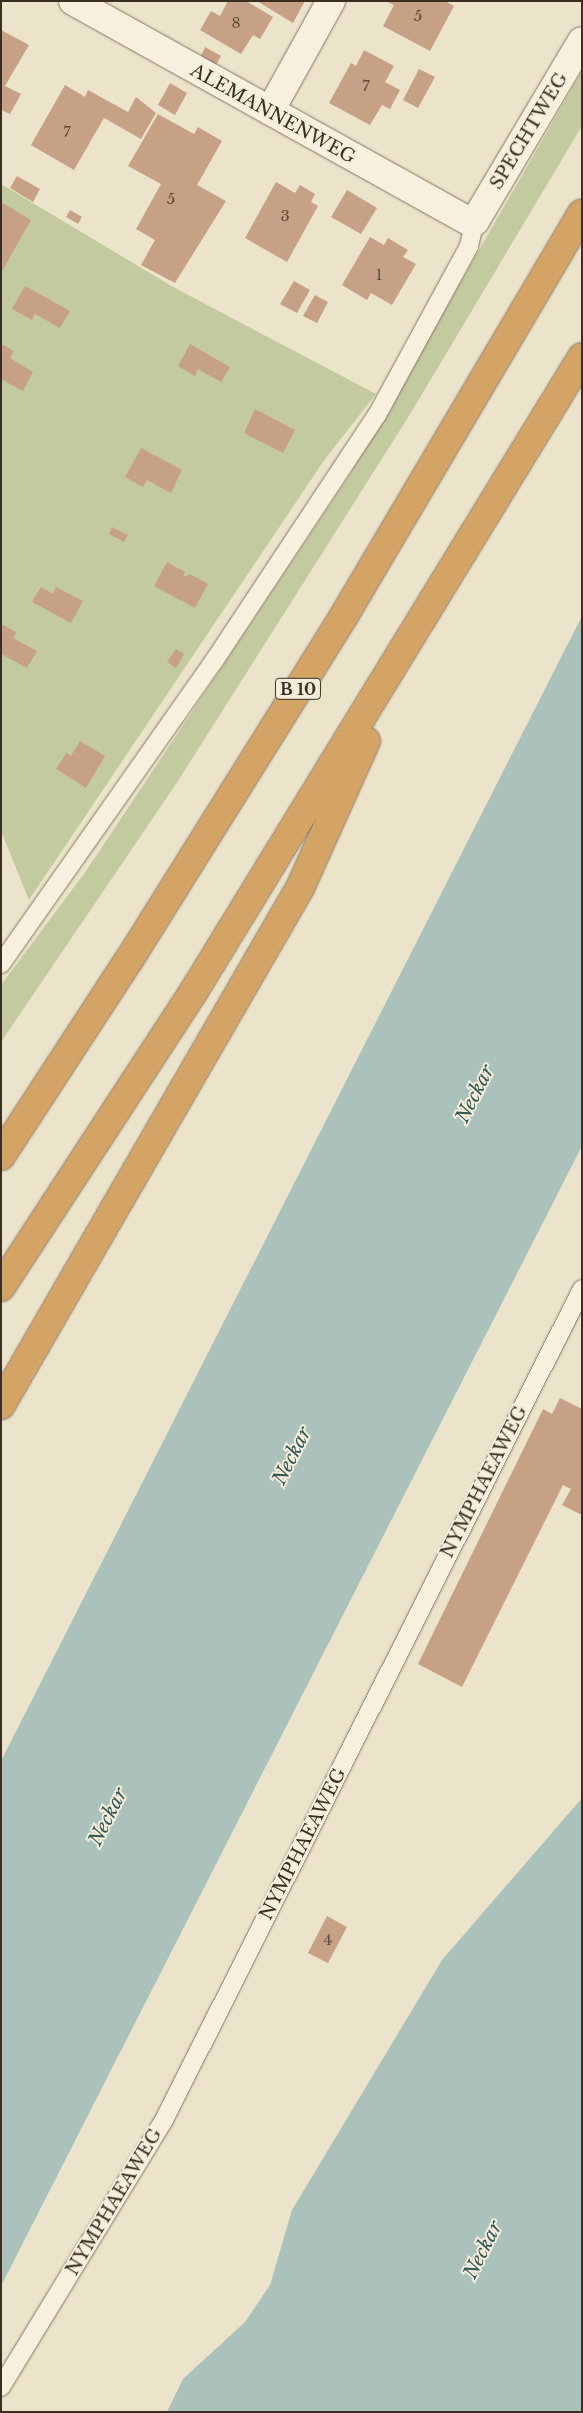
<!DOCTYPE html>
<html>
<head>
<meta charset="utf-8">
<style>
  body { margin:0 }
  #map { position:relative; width:583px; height:2413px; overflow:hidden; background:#ece3cb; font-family:"Libre Baskerville",serif }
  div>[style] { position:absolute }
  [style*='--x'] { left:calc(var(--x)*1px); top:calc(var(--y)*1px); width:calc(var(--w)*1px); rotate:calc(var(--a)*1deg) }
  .green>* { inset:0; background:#c4caa0 }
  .water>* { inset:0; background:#abc1bb }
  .building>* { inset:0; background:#c7a185 }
  .roads { filter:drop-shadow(0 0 1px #887661) drop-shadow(0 0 1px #887661) }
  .lane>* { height:18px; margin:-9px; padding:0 9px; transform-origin:9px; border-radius:9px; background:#f7f0de }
  .street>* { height:28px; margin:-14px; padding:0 14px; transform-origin:14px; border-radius:14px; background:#f7f0de }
  .highway>* { height:28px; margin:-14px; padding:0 14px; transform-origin:14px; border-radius:14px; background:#d3a465 }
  span { translate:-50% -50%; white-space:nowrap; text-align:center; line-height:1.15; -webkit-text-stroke:4px #f4eddb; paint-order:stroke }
  .number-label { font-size:15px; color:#5d4b3c }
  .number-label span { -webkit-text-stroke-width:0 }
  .shield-label span { padding:1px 4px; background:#f4eddb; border:1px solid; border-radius:4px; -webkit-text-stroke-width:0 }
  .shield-label { font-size:16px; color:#3a2e23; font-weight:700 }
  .street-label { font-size:18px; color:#3a2e23 }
  .water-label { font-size:19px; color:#335856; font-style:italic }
  .frame { position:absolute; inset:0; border:2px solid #3a2e23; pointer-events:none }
</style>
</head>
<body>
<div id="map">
  <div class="green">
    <i style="clip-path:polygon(582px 71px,582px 126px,409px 416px,178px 781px,1px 1042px,1px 985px,86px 871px,349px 476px)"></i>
    <i style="clip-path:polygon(1px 184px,175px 288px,376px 394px,325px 459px,29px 900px,1px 831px)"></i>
  </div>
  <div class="water">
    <i style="clip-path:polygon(582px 616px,582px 1146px,1px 2286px,1px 1761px)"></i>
    <i style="clip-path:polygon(582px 1798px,582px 2412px,167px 2412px,183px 2379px,245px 2322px,270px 2285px,292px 2210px,442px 1960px)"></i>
  </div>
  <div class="building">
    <i style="clip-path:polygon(228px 1px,246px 1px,273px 17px,260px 39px,253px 35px,241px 54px,200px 30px,211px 11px,220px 16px)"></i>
    <i style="clip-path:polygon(257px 1px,305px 1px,293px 23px)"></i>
    <i style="clip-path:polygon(386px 1px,445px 1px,454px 6px,430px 51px,383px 26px,394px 5px)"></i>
    <i style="clip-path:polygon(1px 30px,29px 45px,5px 86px,21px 94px,10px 114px,1px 110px)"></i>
    <i style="clip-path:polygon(205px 47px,221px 56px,216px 65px,201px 56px)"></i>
    <i style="clip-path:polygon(364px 50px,394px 66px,385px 82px,400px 90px,390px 109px,382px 105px,370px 125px,329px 103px,351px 63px,356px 66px)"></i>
    <i style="clip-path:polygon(419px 69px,435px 77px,418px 108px,403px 100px)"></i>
    <i style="clip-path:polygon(170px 83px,187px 93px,175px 115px,158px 105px)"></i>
    <i style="clip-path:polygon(65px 85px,85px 97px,88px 90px,128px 112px,136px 97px,156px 113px,141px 139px,104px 118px,74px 170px,31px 145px)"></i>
    <i style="clip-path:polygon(158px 114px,194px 134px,198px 127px,222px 141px,197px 185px,226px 201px,175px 283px,141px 265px,155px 240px,136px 229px,161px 184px,128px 166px)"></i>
    <i style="clip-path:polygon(17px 176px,40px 189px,33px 202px,10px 188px)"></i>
    <i style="clip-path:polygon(276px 182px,295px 193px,300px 185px,315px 194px,311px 202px,318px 206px,287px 262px,245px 238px)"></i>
    <i style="clip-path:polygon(347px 190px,377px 208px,361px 234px,331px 217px)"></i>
    <i style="clip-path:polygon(1px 202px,31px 220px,1px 273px)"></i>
    <i style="clip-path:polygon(70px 210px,82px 217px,78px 224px,66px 217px)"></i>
    <i style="clip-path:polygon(370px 237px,384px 245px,388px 238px,408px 250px,403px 257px,416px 264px,392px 305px,371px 293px,367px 300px,342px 285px)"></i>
    <i style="clip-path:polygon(294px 281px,310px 290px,297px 313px,280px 304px)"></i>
    <i style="clip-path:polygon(25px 286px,70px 311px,60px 328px,35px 314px,32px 320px,12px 309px)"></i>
    <i style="clip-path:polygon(315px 295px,328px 302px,317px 323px,303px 316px)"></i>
    <i style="clip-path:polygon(1px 344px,14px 351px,10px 358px,33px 372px,23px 391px,1px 379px)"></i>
    <i style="clip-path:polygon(190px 344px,230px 367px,221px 382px,198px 369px,195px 376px,178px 366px)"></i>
    <i style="clip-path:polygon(255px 409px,295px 430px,283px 453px,244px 433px)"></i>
    <i style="clip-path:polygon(141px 448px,182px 470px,171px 493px,147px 480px,143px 487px,125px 477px)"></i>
    <i style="clip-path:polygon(112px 527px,128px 535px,124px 542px,109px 534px)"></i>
    <i style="clip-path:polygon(167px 562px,185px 572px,183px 577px,190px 574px,208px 584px,195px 608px,154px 586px)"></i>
    <i style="clip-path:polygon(41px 587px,53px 594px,56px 587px,83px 601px,71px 623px,32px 602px)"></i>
    <i style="clip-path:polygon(1px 624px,16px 632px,13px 638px,37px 651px,27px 668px,1px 654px)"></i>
    <i style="clip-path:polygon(176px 649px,184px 654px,176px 668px,167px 662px)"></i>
    <i style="clip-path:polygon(80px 741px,105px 756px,86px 788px,56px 769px,66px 753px,71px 756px)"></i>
    <i style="clip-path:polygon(560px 1398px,582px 1409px,582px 1515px,562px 1505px,571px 1489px,563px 1485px,462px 1687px,418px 1664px,543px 1409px,552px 1414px)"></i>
    <i style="clip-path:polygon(327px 1916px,347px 1927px,328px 1963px,308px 1953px)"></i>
  </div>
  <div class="roads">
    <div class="lane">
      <i style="--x:1;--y:964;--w:370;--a:-54.9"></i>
      <i style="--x:214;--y:661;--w:295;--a:-56.5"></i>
      <i style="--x:377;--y:415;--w:192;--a:-61.4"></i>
      <i style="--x:469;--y:246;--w:26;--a:-77"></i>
      <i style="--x:1;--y:2387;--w:313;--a:-58.6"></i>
      <i style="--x:164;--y:2120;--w:930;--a:-63.3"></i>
    </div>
    <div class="street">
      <i style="--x:73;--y:1;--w:453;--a:29.1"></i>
      <i style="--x:469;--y:221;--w:6;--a:0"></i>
      <i style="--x:475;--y:221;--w:209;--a:-59.3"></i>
      <i style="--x:270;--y:111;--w:126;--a:-61"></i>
    </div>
    <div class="highway">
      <i style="--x:1;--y:1156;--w:234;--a:-56.9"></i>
      <i style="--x:129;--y:960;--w:408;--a:-58"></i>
      <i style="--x:345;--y:614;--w:465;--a:-59.4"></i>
      <i style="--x:1;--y:1287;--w:353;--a:-56.9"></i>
      <i style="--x:194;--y:991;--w:743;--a:-58.53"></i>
      <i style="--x:1;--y:1405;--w:597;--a:-59.96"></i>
      <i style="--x:300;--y:888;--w:161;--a:-65.8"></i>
    </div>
  </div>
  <div class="number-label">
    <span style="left:418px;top:16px">5</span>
    <span style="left:236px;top:23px">8</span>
    <span style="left:366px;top:86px">7</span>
    <span style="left:67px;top:132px">7</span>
    <span style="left:171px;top:199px">5</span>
    <span style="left:285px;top:216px">3</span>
    <span style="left:379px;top:275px">1</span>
    <span style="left:328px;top:1940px">4</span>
  </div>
  <div class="shield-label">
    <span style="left:298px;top:689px">B 10</span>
  </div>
  <div class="street-label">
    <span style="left:273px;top:114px;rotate:29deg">ALEMANNENWEG</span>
    <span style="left:529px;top:131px;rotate:-59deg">SPECHTWEG</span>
    <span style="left:484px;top:1482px;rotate:-63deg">NYMPHAEAWEG</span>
    <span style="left:303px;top:1844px;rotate:-63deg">NYMPHAEAWEG</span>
    <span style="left:114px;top:2202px;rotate:-59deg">NYMPHAEAWEG</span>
  </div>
  <div class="water-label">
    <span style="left:475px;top:1094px;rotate:-63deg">Neckar</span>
    <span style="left:292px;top:1456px;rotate:-63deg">Neckar</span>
    <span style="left:108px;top:1817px;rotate:-63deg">Neckar</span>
    <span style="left:483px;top:2250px;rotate:-63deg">Neckar</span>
  </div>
  <div class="frame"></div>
</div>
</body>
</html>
